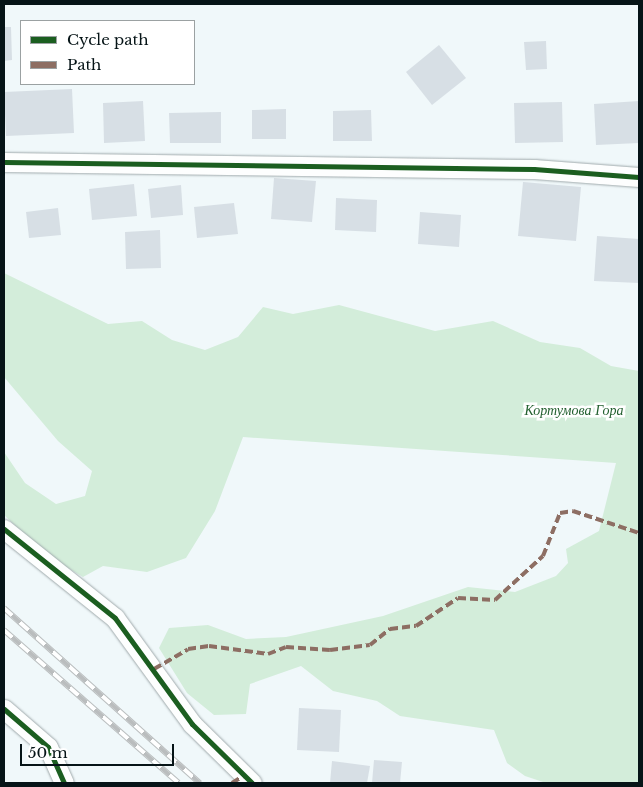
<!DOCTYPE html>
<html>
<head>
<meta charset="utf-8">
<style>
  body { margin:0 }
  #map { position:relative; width:643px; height:787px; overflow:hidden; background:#f0f8fa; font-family:"Libre Baskerville",serif }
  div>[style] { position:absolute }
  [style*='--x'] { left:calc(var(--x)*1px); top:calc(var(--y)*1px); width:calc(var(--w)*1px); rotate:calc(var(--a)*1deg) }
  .green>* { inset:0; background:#d3edda }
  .building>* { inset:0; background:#d7dfe5 }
  .roads { filter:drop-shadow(0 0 1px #a0aaac) drop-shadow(0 0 1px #a0aaac) }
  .street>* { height:19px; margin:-9.5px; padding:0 9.5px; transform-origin:9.5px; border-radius:9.5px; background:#fdfefe }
  .rail>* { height:5.5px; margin-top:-2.75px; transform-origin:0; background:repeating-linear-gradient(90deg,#fff 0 11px,#babdbe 0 22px); box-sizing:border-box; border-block:1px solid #babdbe }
  .quiet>* { height:4px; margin-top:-2px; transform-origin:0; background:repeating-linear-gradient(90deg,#8d6e63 0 8px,transparent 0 12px) }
  .cycleway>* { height:5px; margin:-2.5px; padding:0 2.5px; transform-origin:2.5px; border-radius:2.5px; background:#1b5e20 }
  span { translate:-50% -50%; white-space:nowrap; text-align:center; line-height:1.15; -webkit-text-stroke:5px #fff; paint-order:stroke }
  .park-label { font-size:14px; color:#246131; font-style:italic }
  .frame { position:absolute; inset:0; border:5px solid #061417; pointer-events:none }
  .legend { position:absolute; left:20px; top:20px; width:175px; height:65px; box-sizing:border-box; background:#fff; border:1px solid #9ba1a2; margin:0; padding:6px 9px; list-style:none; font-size:15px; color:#061417 }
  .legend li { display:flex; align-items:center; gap:10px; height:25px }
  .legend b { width:25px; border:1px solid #9ba1a2 }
  .scale { position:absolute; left:20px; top:744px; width:154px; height:22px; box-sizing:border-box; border:2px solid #061417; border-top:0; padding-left:6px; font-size:15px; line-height:18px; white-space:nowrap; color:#061417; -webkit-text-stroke:4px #fff; paint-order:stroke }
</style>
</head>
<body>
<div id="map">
  <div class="green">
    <i style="clip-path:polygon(4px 273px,108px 324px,142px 321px,172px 340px,205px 350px,238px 337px,263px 307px,293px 314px,339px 305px,435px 331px,493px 321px,540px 342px,580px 348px,611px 366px,639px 371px,639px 783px,546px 783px,525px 776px,507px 763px,494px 730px,400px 716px,377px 701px,333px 691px,301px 666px,250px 684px,246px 714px,214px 715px,187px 693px,159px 648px,169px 628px,208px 625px,246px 639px,286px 637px,383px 616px,468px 587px,515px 592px,556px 576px,568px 563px,566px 549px,599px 531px,616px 463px,243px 437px,215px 511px,186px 558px,147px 572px,103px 566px,83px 577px,48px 556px,4px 515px,4px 452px,25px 483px,56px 504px,85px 496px,92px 471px,58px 441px,4px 377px)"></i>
  </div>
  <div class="building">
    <i style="clip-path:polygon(4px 27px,11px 27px,12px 60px,4px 61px)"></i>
    <i style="clip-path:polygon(546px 41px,547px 69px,526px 70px,524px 42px)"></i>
    <i style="clip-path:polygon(439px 45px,466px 78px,432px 105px,406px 72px)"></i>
    <i style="clip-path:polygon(72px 89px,74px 133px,6px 136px,4px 92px)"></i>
    <i style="clip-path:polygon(143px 101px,145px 141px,104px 143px,103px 103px)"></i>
    <i style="clip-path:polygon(639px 101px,639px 143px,596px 145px,594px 104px)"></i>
    <i style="clip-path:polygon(562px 102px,563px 142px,515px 143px,514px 103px)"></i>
    <i style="clip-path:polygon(286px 109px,286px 139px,252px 139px,252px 110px)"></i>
    <i style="clip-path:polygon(371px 110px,372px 141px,333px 141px,333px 111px)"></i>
    <i style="clip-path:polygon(221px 112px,221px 143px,170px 143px,169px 113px)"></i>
    <i style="clip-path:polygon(274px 178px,316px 181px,312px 222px,271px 219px)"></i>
    <i style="clip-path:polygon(523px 182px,581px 187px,576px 241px,518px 236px)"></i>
    <i style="clip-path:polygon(134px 184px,137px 216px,92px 220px,89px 189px)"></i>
    <i style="clip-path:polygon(181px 185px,183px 215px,151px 218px,148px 189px)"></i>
    <i style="clip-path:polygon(336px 198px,377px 200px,376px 232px,335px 230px)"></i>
    <i style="clip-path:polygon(234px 203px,238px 234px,197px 238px,194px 207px)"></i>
    <i style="clip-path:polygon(58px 208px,61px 235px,29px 238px,26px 212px)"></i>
    <i style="clip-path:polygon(420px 212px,461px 215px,459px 247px,418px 244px)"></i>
    <i style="clip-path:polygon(160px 230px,161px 268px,126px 269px,125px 232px)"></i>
    <i style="clip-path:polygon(597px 236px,639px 239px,639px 283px,594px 281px)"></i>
    <i style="clip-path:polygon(299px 708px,341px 710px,339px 752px,297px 750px)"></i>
    <i style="clip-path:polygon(374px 760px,402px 762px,400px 783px,372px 783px)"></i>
    <i style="clip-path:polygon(332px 761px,370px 766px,367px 783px,330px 783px)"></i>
  </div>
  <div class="roads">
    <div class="street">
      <i style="--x:4;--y:162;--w:530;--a:0.76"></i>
      <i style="--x:534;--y:169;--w:105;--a:4.4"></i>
      <i style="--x:4;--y:529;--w:142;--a:38.7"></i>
      <i style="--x:115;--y:618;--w:131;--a:54"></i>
      <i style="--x:192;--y:724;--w:84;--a:44.5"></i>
      <i style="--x:4;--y:709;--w:58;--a:40.8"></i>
      <i style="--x:48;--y:747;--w:39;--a:66"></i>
    </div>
  </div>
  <div class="rail">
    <i style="--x:4;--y:608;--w:263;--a:41.8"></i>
    <i style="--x:4;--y:630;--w:232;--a:41.2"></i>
  </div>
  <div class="quiet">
    <i style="--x:154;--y:669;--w:39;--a:-30"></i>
    <i style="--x:188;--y:649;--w:21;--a:-8"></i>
    <i style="--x:209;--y:646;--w:60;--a:7.7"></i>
    <i style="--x:268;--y:654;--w:19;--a:-21"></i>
    <i style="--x:286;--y:647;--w:44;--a:3.9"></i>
    <i style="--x:330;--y:650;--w:40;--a:-7.1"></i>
    <i style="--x:370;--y:645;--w:26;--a:-39"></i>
    <i style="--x:390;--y:629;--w:26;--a:-7"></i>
    <i style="--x:416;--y:626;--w:50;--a:-33.7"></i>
    <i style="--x:458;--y:598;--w:37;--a:3"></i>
    <i style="--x:495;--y:600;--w:65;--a:-42.5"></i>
    <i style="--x:543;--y:556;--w:46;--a:-68.4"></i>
    <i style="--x:560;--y:513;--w:13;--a:-9"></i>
    <i style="--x:573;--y:511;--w:70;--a:18.4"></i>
    <i style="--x:232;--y:783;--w:15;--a:-32"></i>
  </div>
  <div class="cycleway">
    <i style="--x:4;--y:162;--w:530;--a:0.76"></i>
    <i style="--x:534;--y:169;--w:105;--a:4.4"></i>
    <i style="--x:4;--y:529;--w:142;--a:38.7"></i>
    <i style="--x:115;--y:618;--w:131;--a:54"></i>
    <i style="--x:192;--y:724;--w:84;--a:44.5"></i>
    <i style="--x:4;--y:709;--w:58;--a:40.8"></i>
    <i style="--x:48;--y:747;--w:39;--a:66"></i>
  </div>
  <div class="park-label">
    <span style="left:574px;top:410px">Кортумова Гора</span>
  </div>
  <div class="frame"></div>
  <ul class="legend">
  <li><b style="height:6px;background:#1b5e20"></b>Cycle path</li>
  <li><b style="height:6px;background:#8d6e63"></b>Path</li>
  </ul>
  <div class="scale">50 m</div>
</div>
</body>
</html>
